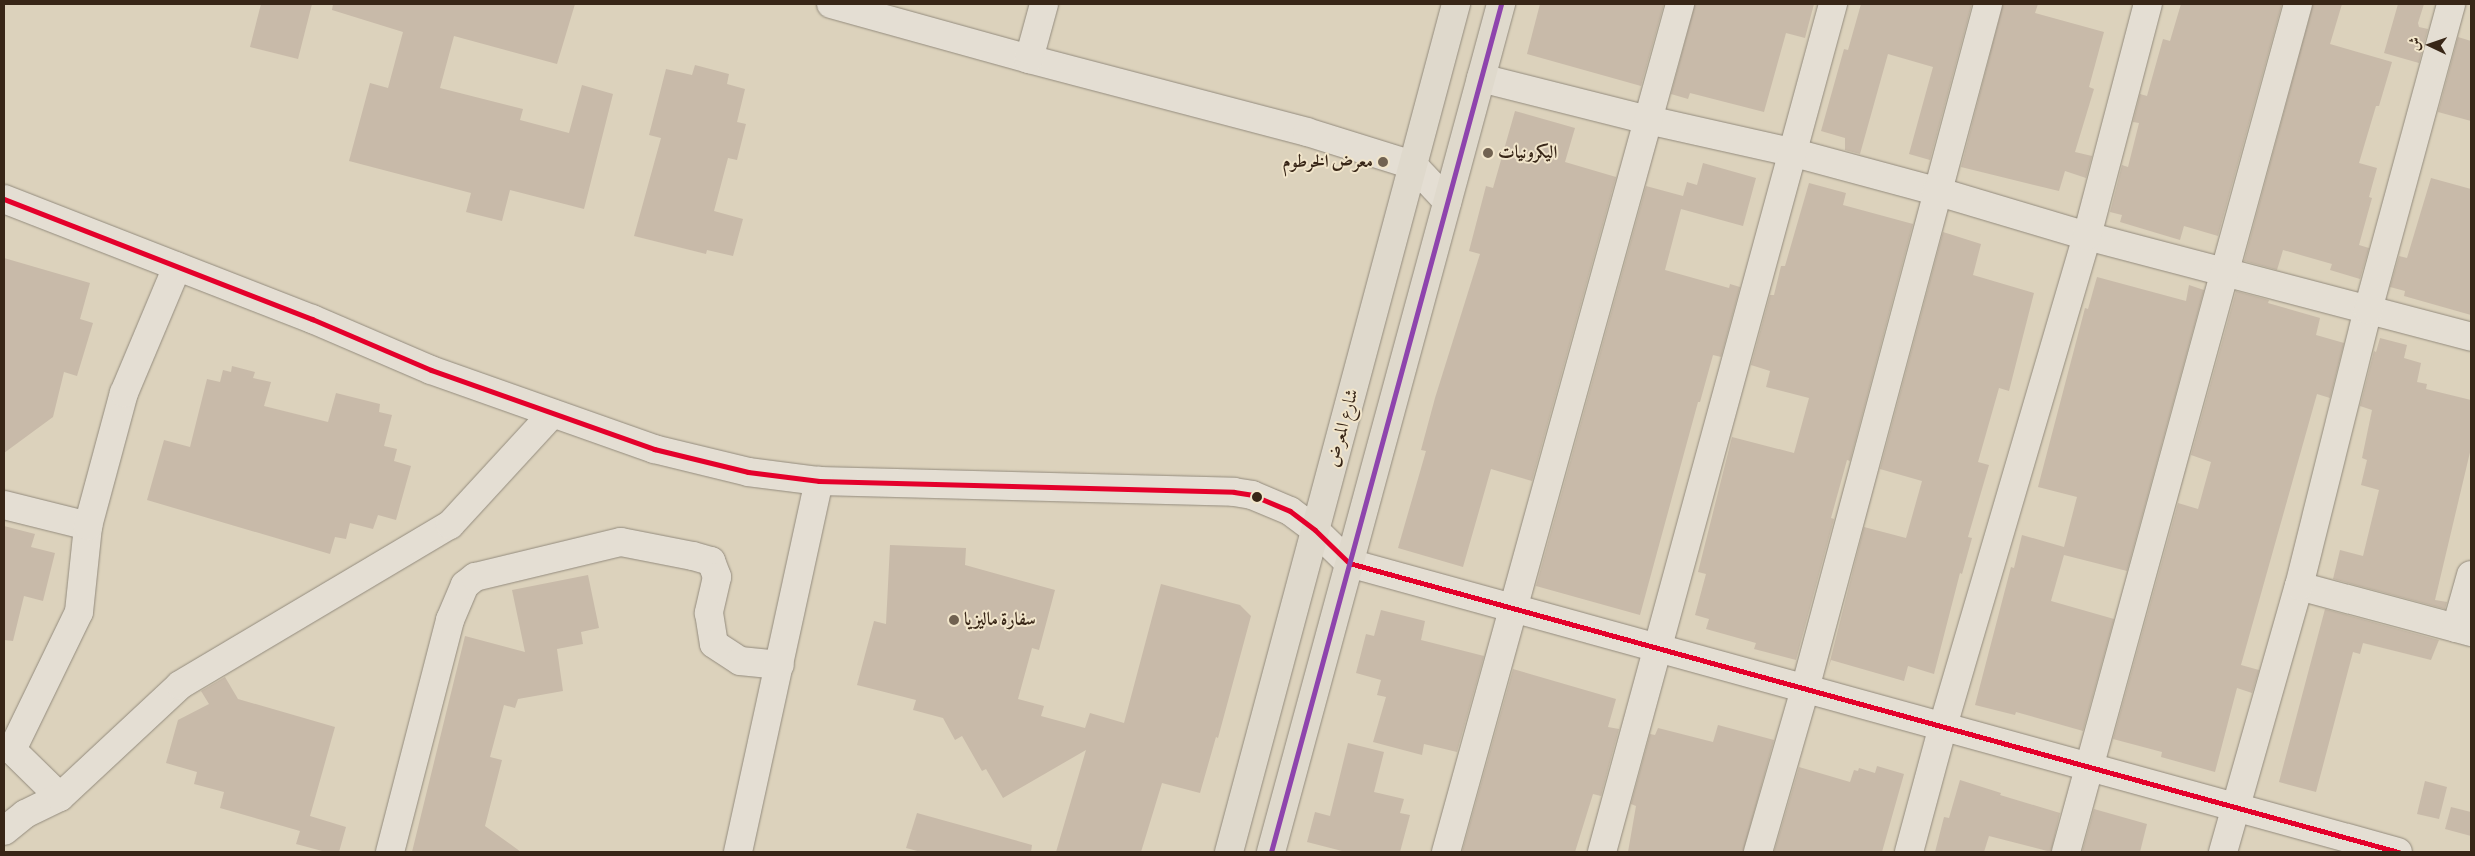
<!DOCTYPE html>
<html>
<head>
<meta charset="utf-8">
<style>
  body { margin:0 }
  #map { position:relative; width:2475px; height:856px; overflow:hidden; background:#dcd2bc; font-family:"Libre Bodoni",Amiri,serif }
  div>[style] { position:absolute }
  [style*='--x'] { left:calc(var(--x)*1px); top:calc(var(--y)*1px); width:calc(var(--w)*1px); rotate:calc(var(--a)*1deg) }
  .building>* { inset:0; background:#c8baa9 }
  .roads { filter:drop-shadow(0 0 1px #938b7d) drop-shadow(0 0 1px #938b7d) }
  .minor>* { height:28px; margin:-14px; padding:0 14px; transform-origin:14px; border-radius:14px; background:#e4ded3 }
  .major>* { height:28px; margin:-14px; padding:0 14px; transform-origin:14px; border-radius:14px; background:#dfd9cc }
  .bus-1>* { height:5px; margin:-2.5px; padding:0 2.5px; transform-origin:2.5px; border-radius:2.5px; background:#e4002b }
  .bus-2>* { height:5px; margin:-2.5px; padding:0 2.5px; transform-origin:2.5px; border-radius:2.5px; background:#8e44ad }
  .dots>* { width:14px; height:14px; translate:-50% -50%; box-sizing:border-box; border:2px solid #f1e5cb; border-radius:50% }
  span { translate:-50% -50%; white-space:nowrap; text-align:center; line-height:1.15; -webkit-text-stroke:4px #f1e5cb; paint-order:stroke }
  .poi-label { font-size:18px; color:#382617; font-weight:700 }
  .left { translate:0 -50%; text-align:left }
  .right { translate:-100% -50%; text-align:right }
  .street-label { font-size:18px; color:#382617 }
  .frame { position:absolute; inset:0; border:5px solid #382617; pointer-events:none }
  .north { position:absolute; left:2405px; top:20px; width:50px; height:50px; -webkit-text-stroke:4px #f1e5cb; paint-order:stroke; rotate:273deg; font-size:14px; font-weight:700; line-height:20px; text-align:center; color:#382617 }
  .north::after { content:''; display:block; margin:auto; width:18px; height:22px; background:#382617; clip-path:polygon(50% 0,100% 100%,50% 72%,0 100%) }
</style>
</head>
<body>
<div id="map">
  <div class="building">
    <i style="clip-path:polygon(261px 4px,312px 4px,298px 59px,250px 47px)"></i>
    <i style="clip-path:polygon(333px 4px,575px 4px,557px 64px,454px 36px,440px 88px,523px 109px,520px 120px,569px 133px,582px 85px,613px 94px,584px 209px,510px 190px,502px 221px,466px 212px,471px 193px,349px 161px,370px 83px,388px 88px,403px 32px,332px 10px)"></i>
    <i style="clip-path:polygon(1540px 4px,1664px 4px,1641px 86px,1527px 54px)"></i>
    <i style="clip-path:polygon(1695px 4px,1814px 4px,1805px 38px,1786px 33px,1764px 112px,1690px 93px,1688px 99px,1671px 94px)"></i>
    <i style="clip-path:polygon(1861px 4px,1972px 4px,1930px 160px,1909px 154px,1933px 67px,1888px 54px,1860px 154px,1845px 150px,1845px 138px,1821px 131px,1844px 49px,1848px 50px)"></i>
    <i style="clip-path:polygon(2003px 4px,2038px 4px,2035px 13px,2104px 32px,2089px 87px,2094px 89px,2075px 152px,2092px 156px,2086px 178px,2065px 171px,2059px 191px,1961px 167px)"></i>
    <i style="clip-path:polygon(2181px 4px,2282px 4px,2218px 236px,2184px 226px,2180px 240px,2120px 222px,2122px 215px,2110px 212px,2122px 165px,2128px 167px,2139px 123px,2133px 122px,2140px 94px,2147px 96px,2163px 39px,2170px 41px)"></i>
    <i style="clip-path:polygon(2313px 4px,2342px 4px,2330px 44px,2392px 62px,2379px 106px,2376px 106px,2359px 163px,2377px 168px,2369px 197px,2372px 198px,2359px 245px,2369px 248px,2360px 279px,2330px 270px,2332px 264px,2283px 250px,2277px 270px,2244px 261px)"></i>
    <i style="clip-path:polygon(2398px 4px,2424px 4px,2418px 23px,2419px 27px,2428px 29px,2419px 63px,2384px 53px)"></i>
    <i style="clip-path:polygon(2458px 37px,2471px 41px,2471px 121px,2438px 112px)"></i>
    <i style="clip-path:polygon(695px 65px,729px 74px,727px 84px,745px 89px,737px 122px,746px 124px,737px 160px,728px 158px,714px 211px,743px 219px,733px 256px,707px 250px,706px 254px,634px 236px,661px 138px,649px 135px,666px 69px,692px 75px)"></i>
    <i style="clip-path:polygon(1515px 111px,1575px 128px,1565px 162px,1616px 177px,1532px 481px,1491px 469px,1463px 567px,1398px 548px,1426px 451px,1421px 450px,1435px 398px,1480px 254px,1469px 251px,1486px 186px,1493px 188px)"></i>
    <i style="clip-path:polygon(1703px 163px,1756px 178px,1743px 226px,1681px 209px,1665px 270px,1729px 288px,1730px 284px,1740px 287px,1721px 357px,1713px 355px,1700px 402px,1698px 402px,1640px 615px,1536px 586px,1646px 186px,1683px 196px,1687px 182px,1697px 185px)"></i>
    <i style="clip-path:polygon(2431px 178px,2471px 189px,2471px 315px,2404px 296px,2405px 291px,2390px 287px,2399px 256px,2407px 258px)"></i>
    <i style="clip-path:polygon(1809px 183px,1846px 193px,1843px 205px,1913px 224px,1850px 461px,1847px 460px,1831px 518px,1834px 519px,1796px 660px,1754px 649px,1756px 643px,1706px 629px,1709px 619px,1695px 615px,1706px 574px,1698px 572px,1732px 437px,1794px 453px,1809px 398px,1766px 387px,1770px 371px,1751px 365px,1770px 295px,1774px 295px,1781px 266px,1785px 266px)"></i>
    <i style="clip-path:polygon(1943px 232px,1981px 244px,1973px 275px,2034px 293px,2009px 391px,1999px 388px,1978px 462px,1989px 465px,1968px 537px,1972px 538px,1962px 574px,1960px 573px,1934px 674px,1908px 666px,1904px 681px,1831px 660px,1828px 669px,1864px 527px,1906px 538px,1922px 481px,1880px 469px)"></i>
    <i style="clip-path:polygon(4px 258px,90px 283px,80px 319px,93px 323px,77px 376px,64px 372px,53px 417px,4px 453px)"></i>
    <i style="clip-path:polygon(2097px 277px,2186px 301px,2189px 285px,2204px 290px,2127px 571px,2064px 555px,2051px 601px,2114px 619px,2083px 731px,2016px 712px,2015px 715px,1975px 705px,2011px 567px,2014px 568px,2022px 535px,2064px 547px,2077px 497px,2038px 487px,2085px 308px,2088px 309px)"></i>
    <i style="clip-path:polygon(2236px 291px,2269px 300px,2268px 303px,2320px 318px,2316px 335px,2344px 343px,2330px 398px,2317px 394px,2241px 665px,2259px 670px,2252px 693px,2237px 688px,2215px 772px,2161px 757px,2162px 752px,2113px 739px,2178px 503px,2198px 509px,2211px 462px,2191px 455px)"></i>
    <i style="clip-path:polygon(2380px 338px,2407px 345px,2404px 358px,2421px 363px,2417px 382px,2427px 384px,2426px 389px,2471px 400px,2471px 448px,2435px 600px,2447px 602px,2445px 609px,2333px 579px,2340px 550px,2363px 556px,2379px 490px,2361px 485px,2367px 460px,2362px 458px,2372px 410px,2360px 406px,2374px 351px,2376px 352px)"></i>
    <i style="clip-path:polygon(232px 366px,255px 372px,253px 378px,271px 382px,264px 406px,328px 422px,336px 393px,380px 404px,379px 412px,392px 415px,384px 446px,397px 449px,394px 461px,411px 466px,396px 520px,378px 515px,373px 529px,350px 523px,346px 539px,335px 537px,330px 554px,147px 500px,164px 440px,190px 447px,207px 379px,220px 382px,223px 370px,231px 372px)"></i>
    <i style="clip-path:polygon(4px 526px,35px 534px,31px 547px,55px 553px,43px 601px,24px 596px,13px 641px,4px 640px)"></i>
    <i style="clip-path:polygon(890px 545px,966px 548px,965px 565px,1055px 590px,1039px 650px,1032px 648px,1018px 699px,1044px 706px,1041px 716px,1085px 728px,1090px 713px,1124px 723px,1161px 584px,1240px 605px,1251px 616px,1218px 738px,1216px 737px,1200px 793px,1162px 783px,1141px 852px,1056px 852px,1086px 750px,1003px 798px,986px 769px,982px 771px,962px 736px,955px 740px,943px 718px,913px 710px,916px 700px,857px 685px,874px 621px,886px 624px)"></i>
    <i style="clip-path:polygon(588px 575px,599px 628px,581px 632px,583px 644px,557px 649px,563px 691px,518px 699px,515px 708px,504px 705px,490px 757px,502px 760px,485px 826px,521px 852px,412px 852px,465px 636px,525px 652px,512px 590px)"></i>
    <i style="clip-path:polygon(2325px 609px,2439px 640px,2431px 660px,2363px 643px,2360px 654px,2353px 652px,2316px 792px,2279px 782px)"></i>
    <i style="clip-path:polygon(1381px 610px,1425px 621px,1421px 640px,1484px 656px,1457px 752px,1424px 744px,1422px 755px,1373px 742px,1386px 697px,1377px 695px,1381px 680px,1356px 673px,1366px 634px,1374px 636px)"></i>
    <i style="clip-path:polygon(1513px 669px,1616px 699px,1608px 727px,1619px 729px,1601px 796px,1593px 794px,1575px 852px,1462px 852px)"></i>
    <i style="clip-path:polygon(225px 677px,238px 699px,335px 727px,310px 816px,346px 827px,339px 852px,326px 852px,296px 844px,300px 831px,220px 808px,224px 792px,194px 784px,197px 772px,166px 763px,178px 720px,209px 704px,201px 691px)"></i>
    <i style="clip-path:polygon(1718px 725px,1774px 740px,1743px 852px,1628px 852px,1636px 806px,1631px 804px,1650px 734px,1655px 735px,1658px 728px,1713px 742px)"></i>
    <i style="clip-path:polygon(1348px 743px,1384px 752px,1374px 792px,1404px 799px,1400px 813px,1410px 815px,1400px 852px,1346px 852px,1307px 842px,1315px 812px,1330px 816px)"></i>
    <i style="clip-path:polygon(1877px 766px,1904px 774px,1882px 852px,1774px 852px,1799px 767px,1850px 782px,1854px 770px,1858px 771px,1859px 768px,1875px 773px)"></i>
    <i style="clip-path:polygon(1960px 780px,2001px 793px,2000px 795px,2060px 813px,2051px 852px,1989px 836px,1984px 852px,1935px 852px,1944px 817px,1949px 818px)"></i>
    <i style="clip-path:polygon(2425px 781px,2447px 787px,2439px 819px,2417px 814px)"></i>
    <i style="clip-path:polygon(2451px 807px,2471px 812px,2471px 836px,2445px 829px)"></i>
    <i style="clip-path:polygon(2094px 809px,2147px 824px,2140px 852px,2082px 852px)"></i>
    <i style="clip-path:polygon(917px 813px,1032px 845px,1031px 852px,921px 852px,906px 848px)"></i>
  </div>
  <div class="roads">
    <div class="minor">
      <i style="--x:831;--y:4;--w:205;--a:15.5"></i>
      <i style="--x:1029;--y:59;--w:287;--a:14.7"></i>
      <i style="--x:1307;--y:132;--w:111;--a:17.3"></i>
      <i style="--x:1413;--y:165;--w:50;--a:46.6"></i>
      <i style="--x:1029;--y:59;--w:57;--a:-74.7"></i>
      <i style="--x:1481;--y:78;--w:172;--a:14.1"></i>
      <i style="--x:1648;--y:120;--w:147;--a:12.6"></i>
      <i style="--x:1791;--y:152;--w:150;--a:15.1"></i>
      <i style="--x:1936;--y:191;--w:158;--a:16.6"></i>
      <i style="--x:2087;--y:236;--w:397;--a:14.7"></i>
      <i style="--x:4;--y:199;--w:331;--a:21.3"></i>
      <i style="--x:312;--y:319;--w:129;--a:23.2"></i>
      <i style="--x:431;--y:370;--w:237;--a:19.5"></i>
      <i style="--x:654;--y:449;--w:97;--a:13.7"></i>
      <i style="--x:748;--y:472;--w:72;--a:7.2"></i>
      <i style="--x:819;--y:481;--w:415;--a:1.5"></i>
      <i style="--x:1234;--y:492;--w:18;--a:9"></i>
      <i style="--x:1252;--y:495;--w:41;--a:22.8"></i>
      <i style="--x:1290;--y:511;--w:31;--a:37"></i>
      <i style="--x:1315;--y:530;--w:47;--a:44.1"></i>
      <i style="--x:1349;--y:563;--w:1088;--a:15.4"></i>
      <i style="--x:4;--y:505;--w:87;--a:14"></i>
      <i style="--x:2299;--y:586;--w:178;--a:15"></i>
      <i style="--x:2456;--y:628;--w:55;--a:-74.2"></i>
      <i style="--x:4;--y:747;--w:9;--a:21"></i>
      <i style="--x:12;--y:750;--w:67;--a:44.4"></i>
      <i style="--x:12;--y:750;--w:153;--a:-64.1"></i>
      <i style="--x:79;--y:612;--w:86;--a:-84"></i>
      <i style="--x:88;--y:526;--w:138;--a:-74.9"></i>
      <i style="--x:124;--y:393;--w:137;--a:-67.2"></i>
      <i style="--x:4;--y:831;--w:27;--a:-39"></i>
      <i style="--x:25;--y:814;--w:39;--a:-26"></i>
      <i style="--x:60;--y:797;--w:164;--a:-43"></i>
      <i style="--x:180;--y:685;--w:314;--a:-30.7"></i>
      <i style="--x:450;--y:525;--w:151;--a:-47.4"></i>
      <i style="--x:390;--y:852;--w:240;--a:-75.5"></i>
      <i style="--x:450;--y:620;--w:38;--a:-67"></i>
      <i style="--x:465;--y:585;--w:13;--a:-39"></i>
      <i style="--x:475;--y:577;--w:150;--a:-13.5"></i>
      <i style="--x:621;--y:542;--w:73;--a:11"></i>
      <i style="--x:693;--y:556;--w:19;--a:16"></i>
      <i style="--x:711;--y:561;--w:17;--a:69"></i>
      <i style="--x:717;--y:577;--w:37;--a:103"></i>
      <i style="--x:709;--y:613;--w:31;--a:81"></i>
      <i style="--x:714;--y:644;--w:31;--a:33"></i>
      <i style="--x:740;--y:661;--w:40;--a:5.7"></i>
      <i style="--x:738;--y:852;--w:380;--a:-77.7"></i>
      <i style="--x:1446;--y:852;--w:880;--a:-74.57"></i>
      <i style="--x:1602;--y:852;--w:879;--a:-74.76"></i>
      <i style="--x:1758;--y:852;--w:170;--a:-73.9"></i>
      <i style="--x:1805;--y:689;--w:709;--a:-75.04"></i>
      <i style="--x:1909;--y:852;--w:131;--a:-74.9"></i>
      <i style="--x:1943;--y:726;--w:511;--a:-73.62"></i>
      <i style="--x:2087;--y:236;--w:240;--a:-75.3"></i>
      <i style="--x:2066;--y:852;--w:879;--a:-74.7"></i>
      <i style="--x:2223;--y:852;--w:277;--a:-74.1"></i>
      <i style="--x:2299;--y:586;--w:284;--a:-76"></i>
      <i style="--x:2368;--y:310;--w:317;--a:-74.8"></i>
    </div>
    <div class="major">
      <i style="--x:1229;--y:852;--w:878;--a:-75.01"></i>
      <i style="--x:1271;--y:852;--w:879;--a:-74.82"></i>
    </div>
  </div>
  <div class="bus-1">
    <i style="--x:4;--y:199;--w:331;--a:21.3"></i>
    <i style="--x:312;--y:319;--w:129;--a:23.2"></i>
    <i style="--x:431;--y:370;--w:237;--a:19.5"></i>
    <i style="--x:654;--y:449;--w:97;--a:13.7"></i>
    <i style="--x:748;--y:472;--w:72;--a:7.2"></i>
    <i style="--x:819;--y:481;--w:415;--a:1.5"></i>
    <i style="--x:1234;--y:492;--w:18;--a:9"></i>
    <i style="--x:1252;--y:495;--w:41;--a:22.8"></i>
    <i style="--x:1290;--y:511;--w:31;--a:37"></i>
    <i style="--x:1315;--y:530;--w:47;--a:44.1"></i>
    <i style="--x:1349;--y:563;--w:1088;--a:15.4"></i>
  </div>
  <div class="bus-2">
    <i style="--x:1271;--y:852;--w:879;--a:-74.82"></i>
  </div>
  <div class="dots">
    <i style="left:1488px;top:153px;background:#716251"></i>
    <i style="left:1383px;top:162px;background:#716251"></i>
    <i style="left:1257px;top:497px;background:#382617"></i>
    <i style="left:954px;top:620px;background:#716251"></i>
  </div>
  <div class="poi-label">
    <span class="left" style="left:1498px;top:153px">اليكرونيات</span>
    <span class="right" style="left:1373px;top:162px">معرض الخرطوم</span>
    <span class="left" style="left:964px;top:620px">سفارة ماليزيا</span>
  </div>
  <div class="street-label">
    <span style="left:1343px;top:428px;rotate:-75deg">شارع المعرض</span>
  </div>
  <div class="frame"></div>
  <div class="north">ش</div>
</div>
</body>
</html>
